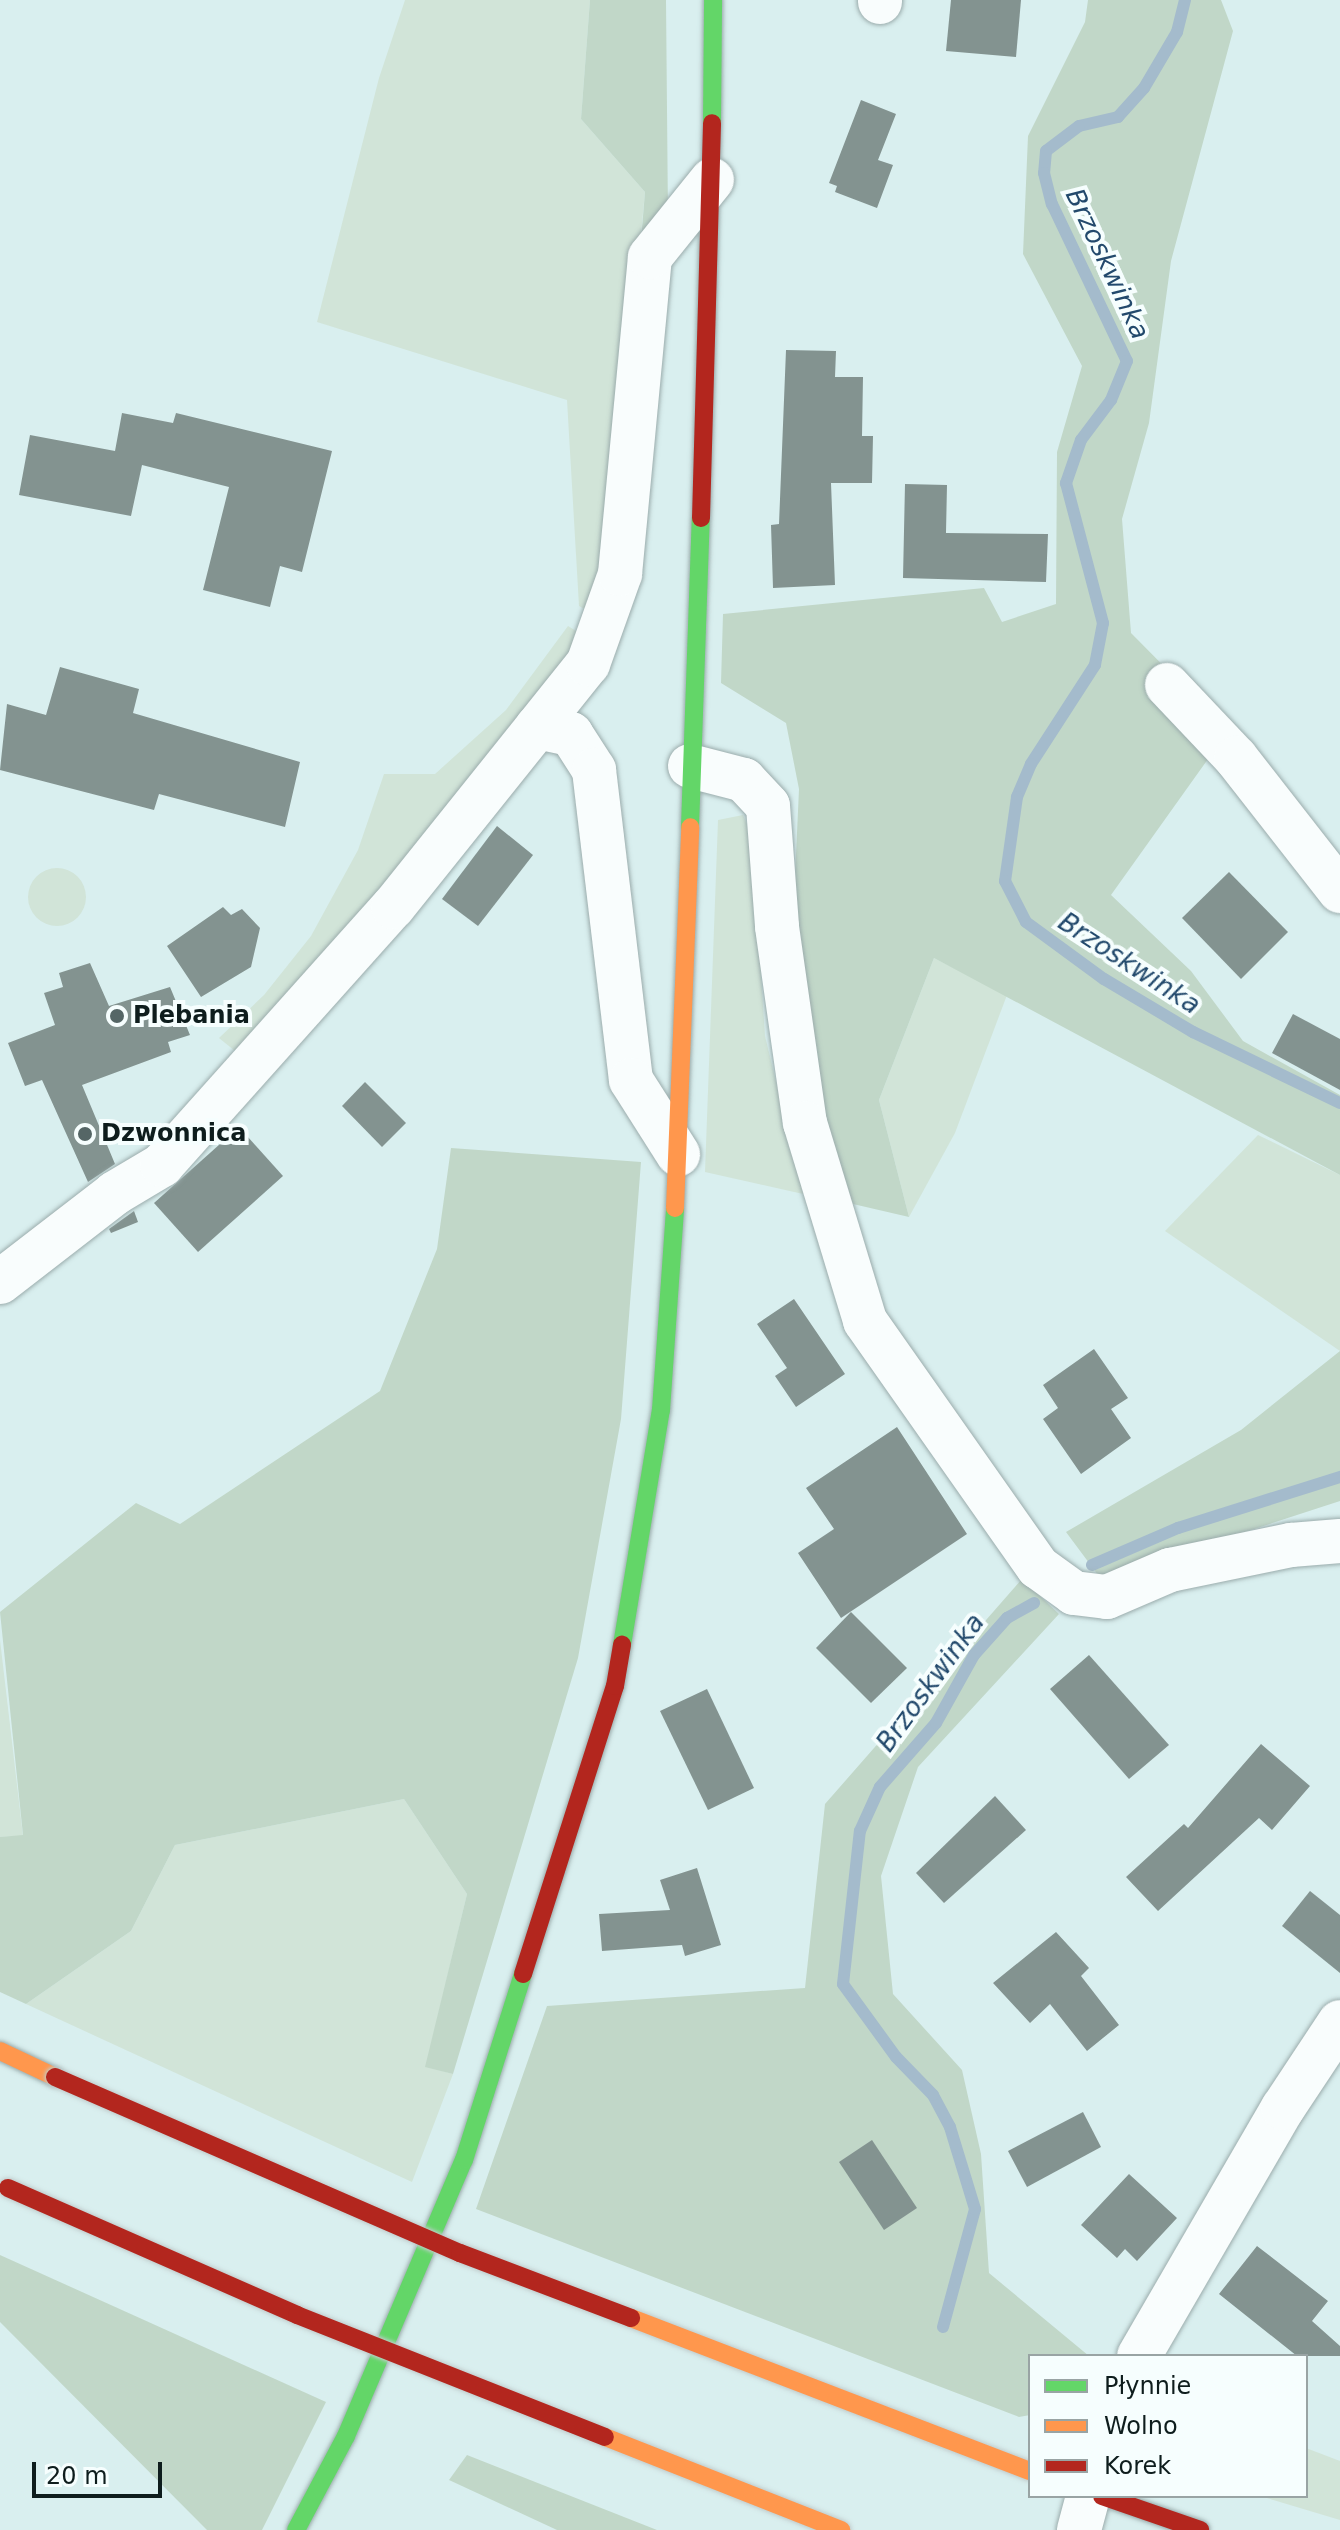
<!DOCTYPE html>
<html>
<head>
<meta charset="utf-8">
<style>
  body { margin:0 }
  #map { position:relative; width:1340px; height:2530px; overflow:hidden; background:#d9efef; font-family:"DejaVu Sans",sans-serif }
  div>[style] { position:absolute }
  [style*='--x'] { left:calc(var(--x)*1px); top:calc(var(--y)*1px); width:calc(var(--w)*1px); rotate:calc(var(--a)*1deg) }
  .green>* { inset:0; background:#d1e4d8 }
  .round { border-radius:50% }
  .forest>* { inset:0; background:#c1d7c8 }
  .stream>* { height:12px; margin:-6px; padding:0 6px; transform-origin:6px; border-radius:6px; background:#a4bbcc }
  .building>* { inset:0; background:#839390 }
  .roads { filter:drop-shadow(0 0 2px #9bacac) drop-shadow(0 0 2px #9bacac) }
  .street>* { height:44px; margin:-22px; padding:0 22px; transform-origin:22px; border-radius:22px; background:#f9fdfd }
  .fast>* { height:18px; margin:-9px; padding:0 9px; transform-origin:9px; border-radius:9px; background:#63d668 }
  .slow>* { height:18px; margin:-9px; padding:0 9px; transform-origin:9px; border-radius:9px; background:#ff974d }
  .jam>* { height:18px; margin:-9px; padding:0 9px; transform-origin:9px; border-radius:9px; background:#b3261e }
  .bridges { filter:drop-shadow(0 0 2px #c1cccc) drop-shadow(0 0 2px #c1cccc) }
  .slow-bridge>* { height:18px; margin:-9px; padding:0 9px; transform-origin:9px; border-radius:9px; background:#ff974d }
  .jam-bridge>* { height:18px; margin:-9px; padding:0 9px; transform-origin:9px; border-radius:9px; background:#b3261e }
  .dots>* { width:22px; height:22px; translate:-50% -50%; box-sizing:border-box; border:4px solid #f6fefe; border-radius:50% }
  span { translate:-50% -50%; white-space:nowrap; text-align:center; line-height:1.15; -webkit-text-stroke:8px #f6fefe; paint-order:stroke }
  .poi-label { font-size:24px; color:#0e1d1d; font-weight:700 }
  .left { translate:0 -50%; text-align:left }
  .water-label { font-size:26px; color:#22496c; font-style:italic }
  .legend { position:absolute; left:1028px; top:2354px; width:280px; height:144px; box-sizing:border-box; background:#f6fefe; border:2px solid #99a4a4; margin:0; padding:10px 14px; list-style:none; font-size:24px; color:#0e1d1d }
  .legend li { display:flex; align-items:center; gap:16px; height:40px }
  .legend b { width:40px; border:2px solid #99a4a4 }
  .scale { position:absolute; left:32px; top:2462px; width:130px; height:36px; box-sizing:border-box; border:4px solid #0e1d1d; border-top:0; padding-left:10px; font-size:24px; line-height:28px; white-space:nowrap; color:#0e1d1d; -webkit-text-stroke:6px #f6fefe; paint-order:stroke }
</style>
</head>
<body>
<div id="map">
  <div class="green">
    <i style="clip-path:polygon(405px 0,590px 0,581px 119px,645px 192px,610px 559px,590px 612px,579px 606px,567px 400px,317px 322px,379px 78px)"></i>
    <i style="clip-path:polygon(568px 626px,586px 637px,348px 936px,235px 1051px,219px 1038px,264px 995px,311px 936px,358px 850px,384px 774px,435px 774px,506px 710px)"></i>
    <i style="clip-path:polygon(743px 815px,752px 836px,765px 1036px,803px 1194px,705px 1172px,718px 820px)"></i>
    <i class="round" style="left:28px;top:868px;width:58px;height:58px"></i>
    <i style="clip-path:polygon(934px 958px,1007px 995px,955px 1133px,909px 1217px,879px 1100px)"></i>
    <i style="clip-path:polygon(1258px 1135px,1340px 1175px,1340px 1351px,1165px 1231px)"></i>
    <i style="clip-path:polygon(0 1640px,23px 1836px,0 1837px)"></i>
    <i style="clip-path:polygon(404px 1799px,467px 1894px,426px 2066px,453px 2074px,412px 2182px,26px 2004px,131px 1931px,175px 1845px)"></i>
    <i style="clip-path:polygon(1306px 2448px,1340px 2461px,1340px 2520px,1260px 2496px,1306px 2496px)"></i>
  </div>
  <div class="forest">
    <i style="clip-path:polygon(590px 0,666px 0,668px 218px,641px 240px,645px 192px,581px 119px)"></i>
    <i style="clip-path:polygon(1088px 0,1221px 0,1233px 31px,1171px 261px,1149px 423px,1122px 519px,1131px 633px,1228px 731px,1111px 895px,1191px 971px,1243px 1041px,1340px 1095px,1340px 1175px,934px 958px,879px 1100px,909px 1217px,853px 1204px,817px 1099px,793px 921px,799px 789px,786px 723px,721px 683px,723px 614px,984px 588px,1002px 622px,1056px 604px,1057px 452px,1082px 366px,1023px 254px,1028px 136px,1085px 22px)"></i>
    <i style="clip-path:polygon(451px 1148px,641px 1162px,621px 1419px,578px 1658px,453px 2074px,425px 2067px,467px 1894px,404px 1799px,175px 1845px,131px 1931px,26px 2004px,0 1992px,0 1837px,23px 1835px,0 1612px,136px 1503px,180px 1524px,380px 1391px,437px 1249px)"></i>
    <i style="clip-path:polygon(1340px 1351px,1340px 1501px,1101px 1579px,1066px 1532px,1241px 1430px)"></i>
    <i style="clip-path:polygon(1022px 1579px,1059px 1614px,918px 1767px,881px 1876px,893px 1994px,962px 2070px,981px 2154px,989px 2273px,1089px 2356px,1030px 2356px,1030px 2415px,1019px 2417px,476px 2209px,547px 2006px,805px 1988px,825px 1804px)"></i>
    <i style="clip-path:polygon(0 2255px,326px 2402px,262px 2530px,207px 2530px,0 2322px)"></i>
    <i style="clip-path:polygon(467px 2455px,657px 2530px,557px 2530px,449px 2480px)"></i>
  </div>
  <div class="stream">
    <i style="--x:1185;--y:0;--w:33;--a:104"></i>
    <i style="--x:1177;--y:32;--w:65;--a:120.5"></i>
    <i style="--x:1144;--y:88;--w:39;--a:132"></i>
    <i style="--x:1118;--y:117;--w:40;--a:167"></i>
    <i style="--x:1079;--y:126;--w:41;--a:142.9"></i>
    <i style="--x:1046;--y:151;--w:22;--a:95"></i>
    <i style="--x:1044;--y:173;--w:32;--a:76"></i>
    <i style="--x:1052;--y:204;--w:174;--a:64.5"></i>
    <i style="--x:1127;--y:361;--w:42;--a:112.3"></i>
    <i style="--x:1111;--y:400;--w:50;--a:126.9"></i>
    <i style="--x:1081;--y:440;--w:46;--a:109.2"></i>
    <i style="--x:1066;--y:483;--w:145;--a:75.2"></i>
    <i style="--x:1103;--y:623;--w:43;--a:100.8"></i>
    <i style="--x:1095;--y:665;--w:118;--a:122.9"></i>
    <i style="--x:1031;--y:764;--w:36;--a:113"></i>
    <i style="--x:1017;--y:797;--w:85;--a:98.1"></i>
    <i style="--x:1005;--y:881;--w:46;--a:62.9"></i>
    <i style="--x:1026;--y:922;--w:97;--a:36.2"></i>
    <i style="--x:1104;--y:979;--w:104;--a:30.8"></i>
    <i style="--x:1193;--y:1032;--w:163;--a:25.8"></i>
    <i style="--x:1092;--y:1565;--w:94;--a:-23.3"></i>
    <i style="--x:1178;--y:1528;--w:170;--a:-17.5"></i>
    <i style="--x:943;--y:2327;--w:122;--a:-74.8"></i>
    <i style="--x:975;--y:2209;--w:86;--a:-107"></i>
    <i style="--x:950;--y:2127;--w:36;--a:-118"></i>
    <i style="--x:933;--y:2095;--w:53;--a:-134.2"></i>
    <i style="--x:896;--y:2057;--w:90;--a:-126"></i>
    <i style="--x:843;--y:1984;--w:154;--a:-83.7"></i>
    <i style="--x:860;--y:1831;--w:48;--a:-65.6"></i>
    <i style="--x:880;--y:1787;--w:85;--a:-48.8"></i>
    <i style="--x:936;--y:1723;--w:78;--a:-60.8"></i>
    <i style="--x:974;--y:1655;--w:50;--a:-48.3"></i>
    <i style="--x:1007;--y:1618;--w:31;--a:-29"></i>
  </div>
  <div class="building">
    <i style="clip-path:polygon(951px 0,1021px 0,1016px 57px,946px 51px)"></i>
    <i style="clip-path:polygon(861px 100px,896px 114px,878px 160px,893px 165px,877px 208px,835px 192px,837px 186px,829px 183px)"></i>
    <i style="clip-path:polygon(786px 350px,836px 351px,835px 377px,863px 377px,862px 436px,873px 436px,872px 483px,831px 483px,835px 585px,773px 588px,771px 525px,779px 524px)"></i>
    <i style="clip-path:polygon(122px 413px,173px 423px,176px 413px,332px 451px,302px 572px,280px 566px,270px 607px,203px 590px,229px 487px,142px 465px,131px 516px,19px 495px,30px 435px,115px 451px)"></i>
    <i style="clip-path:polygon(905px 484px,947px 485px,946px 533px,1048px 534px,1046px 582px,903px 578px)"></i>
    <i style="clip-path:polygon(60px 667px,139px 689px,133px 713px,300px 762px,285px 827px,159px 794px,154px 810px,0 770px,7px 704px,46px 715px)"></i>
    <i style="clip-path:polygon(497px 826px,533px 855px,478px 926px,442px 899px)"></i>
    <i style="clip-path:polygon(1229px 872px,1288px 932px,1241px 979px,1182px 918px)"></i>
    <i style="clip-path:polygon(223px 907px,231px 915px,242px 909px,260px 928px,251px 967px,201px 997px,167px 946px)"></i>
    <i style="clip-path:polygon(90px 963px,109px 1006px,170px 987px,190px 1035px,168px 1042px,171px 1052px,82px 1085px,115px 1164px,88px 1182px,42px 1080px,25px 1086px,8px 1043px,55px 1025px,44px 993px,63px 987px,59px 973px)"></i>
    <i style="clip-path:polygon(1293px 1014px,1340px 1039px,1340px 1090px,1272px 1053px)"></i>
    <i style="clip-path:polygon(365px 1082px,406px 1123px,382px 1147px,342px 1106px)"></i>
    <i style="clip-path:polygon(239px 1127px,283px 1176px,198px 1252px,154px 1203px)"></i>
    <i style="clip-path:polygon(134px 1211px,138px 1222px,111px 1233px,109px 1229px)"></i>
    <i style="clip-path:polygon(794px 1299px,845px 1374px,796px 1407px,775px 1376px,787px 1368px,757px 1324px)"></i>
    <i style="clip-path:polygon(1094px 1349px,1128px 1398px,1111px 1409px,1131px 1438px,1081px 1474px,1043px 1419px,1058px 1408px,1043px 1385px)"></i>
    <i style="clip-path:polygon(897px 1427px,967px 1534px,841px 1618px,798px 1553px,834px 1529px,806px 1488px)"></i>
    <i style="clip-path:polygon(851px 1612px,907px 1668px,871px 1703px,816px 1648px)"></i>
    <i style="clip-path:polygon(1089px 1655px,1169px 1745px,1129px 1779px,1050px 1689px)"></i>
    <i style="clip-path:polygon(707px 1689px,754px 1788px,708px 1810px,660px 1711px)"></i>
    <i style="clip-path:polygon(1261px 1744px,1310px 1786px,1272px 1830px,1259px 1818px,1158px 1911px,1126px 1877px,1184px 1824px,1188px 1828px)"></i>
    <i style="clip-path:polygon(995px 1796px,1026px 1830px,944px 1903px,916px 1873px)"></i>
    <i style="clip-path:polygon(697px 1868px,721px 1945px,685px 1956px,682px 1945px,602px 1951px,599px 1914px,670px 1910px,660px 1880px)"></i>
    <i style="clip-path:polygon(1310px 1891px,1340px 1915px,1340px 1973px,1282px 1926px)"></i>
    <i style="clip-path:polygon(1056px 1932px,1089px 1968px,1081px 1976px,1119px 2025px,1087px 2051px,1050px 2004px,1030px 2023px,993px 1983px)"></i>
    <i style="clip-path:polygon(1083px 2112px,1101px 2147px,1027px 2187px,1008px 2151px)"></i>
    <i style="clip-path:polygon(872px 2140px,917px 2208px,884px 2230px,839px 2162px)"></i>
    <i style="clip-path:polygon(1129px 2174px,1177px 2218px,1137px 2261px,1125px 2249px,1117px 2258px,1081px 2225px)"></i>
    <i style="clip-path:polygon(1257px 2246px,1328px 2301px,1312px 2321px,1340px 2346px,1340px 2356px,1297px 2356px,1219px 2294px)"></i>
  </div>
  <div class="roads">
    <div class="street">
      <i style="--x:880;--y:0;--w:2;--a:90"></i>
      <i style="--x:1167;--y:685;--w:100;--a:46.6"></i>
      <i style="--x:1236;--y:758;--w:169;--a:52"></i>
      <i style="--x:537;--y:727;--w:35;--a:12"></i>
      <i style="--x:571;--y:734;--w:43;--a:57.4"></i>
      <i style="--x:594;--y:770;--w:312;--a:83.2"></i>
      <i style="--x:631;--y:1080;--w:88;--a:57.6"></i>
      <i style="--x:690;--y:766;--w:56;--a:14.5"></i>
      <i style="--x:744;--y:780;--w:35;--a:47"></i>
      <i style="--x:768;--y:806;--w:121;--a:85.7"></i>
      <i style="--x:777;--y:927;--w:198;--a:81.9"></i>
      <i style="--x:805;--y:1123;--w:207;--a:73.1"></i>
      <i style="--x:865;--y:1321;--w:301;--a:54.9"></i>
      <i style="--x:1038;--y:1567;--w:44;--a:35.8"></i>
      <i style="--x:1074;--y:1593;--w:33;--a:7"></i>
      <i style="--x:1107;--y:1597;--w:69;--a:-23.2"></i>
      <i style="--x:1170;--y:1570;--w:124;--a:-11.7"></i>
      <i style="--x:1291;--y:1545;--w:49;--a:-4.7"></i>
      <i style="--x:0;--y:1282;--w:145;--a:-37.7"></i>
      <i style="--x:115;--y:1193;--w:55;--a:-30.8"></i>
      <i style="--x:162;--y:1165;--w:346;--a:-48.2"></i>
      <i style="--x:393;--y:907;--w:312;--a:-51.3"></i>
      <i style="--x:588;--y:664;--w:96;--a:-70.4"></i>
      <i style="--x:620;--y:574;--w:318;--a:-84.6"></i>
      <i style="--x:650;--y:257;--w:99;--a:-51.2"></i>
      <i style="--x:1139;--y:2356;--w:287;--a:-59.9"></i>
      <i style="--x:1283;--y:2108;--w:103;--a:-56.5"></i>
      <i style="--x:1079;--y:2530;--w:35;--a:-75"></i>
    </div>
    <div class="fast">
      <i style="--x:712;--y:123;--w:123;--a:-89.5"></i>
      <i style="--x:690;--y:827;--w:309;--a:-88"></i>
      <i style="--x:622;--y:1645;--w:238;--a:-80.6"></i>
      <i style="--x:661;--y:1410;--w:202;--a:-86"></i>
      <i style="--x:296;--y:2530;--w:106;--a:-62"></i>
      <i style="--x:346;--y:2436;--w:300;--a:-66.9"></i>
      <i style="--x:464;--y:2160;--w:195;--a:-72.4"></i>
    </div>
    <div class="slow">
      <i style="--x:675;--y:1208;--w:381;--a:-87.7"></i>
      <i style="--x:0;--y:2051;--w:61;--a:25.3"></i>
    </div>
    <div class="jam">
      <i style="--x:701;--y:518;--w:395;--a:-88.4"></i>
      <i style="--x:523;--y:1974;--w:302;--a:-72.3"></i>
      <i style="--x:615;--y:1686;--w:42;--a:-80.3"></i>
      <i style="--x:1102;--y:2496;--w:104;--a:19.1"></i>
    </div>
  </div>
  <div class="bridges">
    <div class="slow-bridge">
      <i style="--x:631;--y:2318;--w:427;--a:21"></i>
      <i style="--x:605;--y:2437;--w:254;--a:21.5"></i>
    </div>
    <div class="jam-bridge">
      <i style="--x:55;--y:2077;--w:442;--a:23.5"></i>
      <i style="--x:460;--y:2253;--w:183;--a:20.8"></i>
      <i style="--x:8;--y:2188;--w:316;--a:23.7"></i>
      <i style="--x:297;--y:2315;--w:331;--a:21.6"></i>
    </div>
  </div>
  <div class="dots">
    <i style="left:117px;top:1016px;background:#566"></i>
    <i style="left:85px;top:1134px;background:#566"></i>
  </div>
  <div class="poi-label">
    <span class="left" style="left:133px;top:1016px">Plebania</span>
    <span class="left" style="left:101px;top:1134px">Dzwonnica</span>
  </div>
  <div class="water-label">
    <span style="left:1107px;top:264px;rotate:65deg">Brzoskwinka</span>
    <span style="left:1129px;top:964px;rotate:33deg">Brzoskwinka</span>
    <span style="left:931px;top:1683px;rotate:-54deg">Brzoskwinka</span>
  </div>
  <ul class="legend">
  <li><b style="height:10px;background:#63d668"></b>Płynnie</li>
  <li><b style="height:10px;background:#ff974d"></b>Wolno</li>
  <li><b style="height:10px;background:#b3261e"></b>Korek</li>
  </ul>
  <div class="scale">20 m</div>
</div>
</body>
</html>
